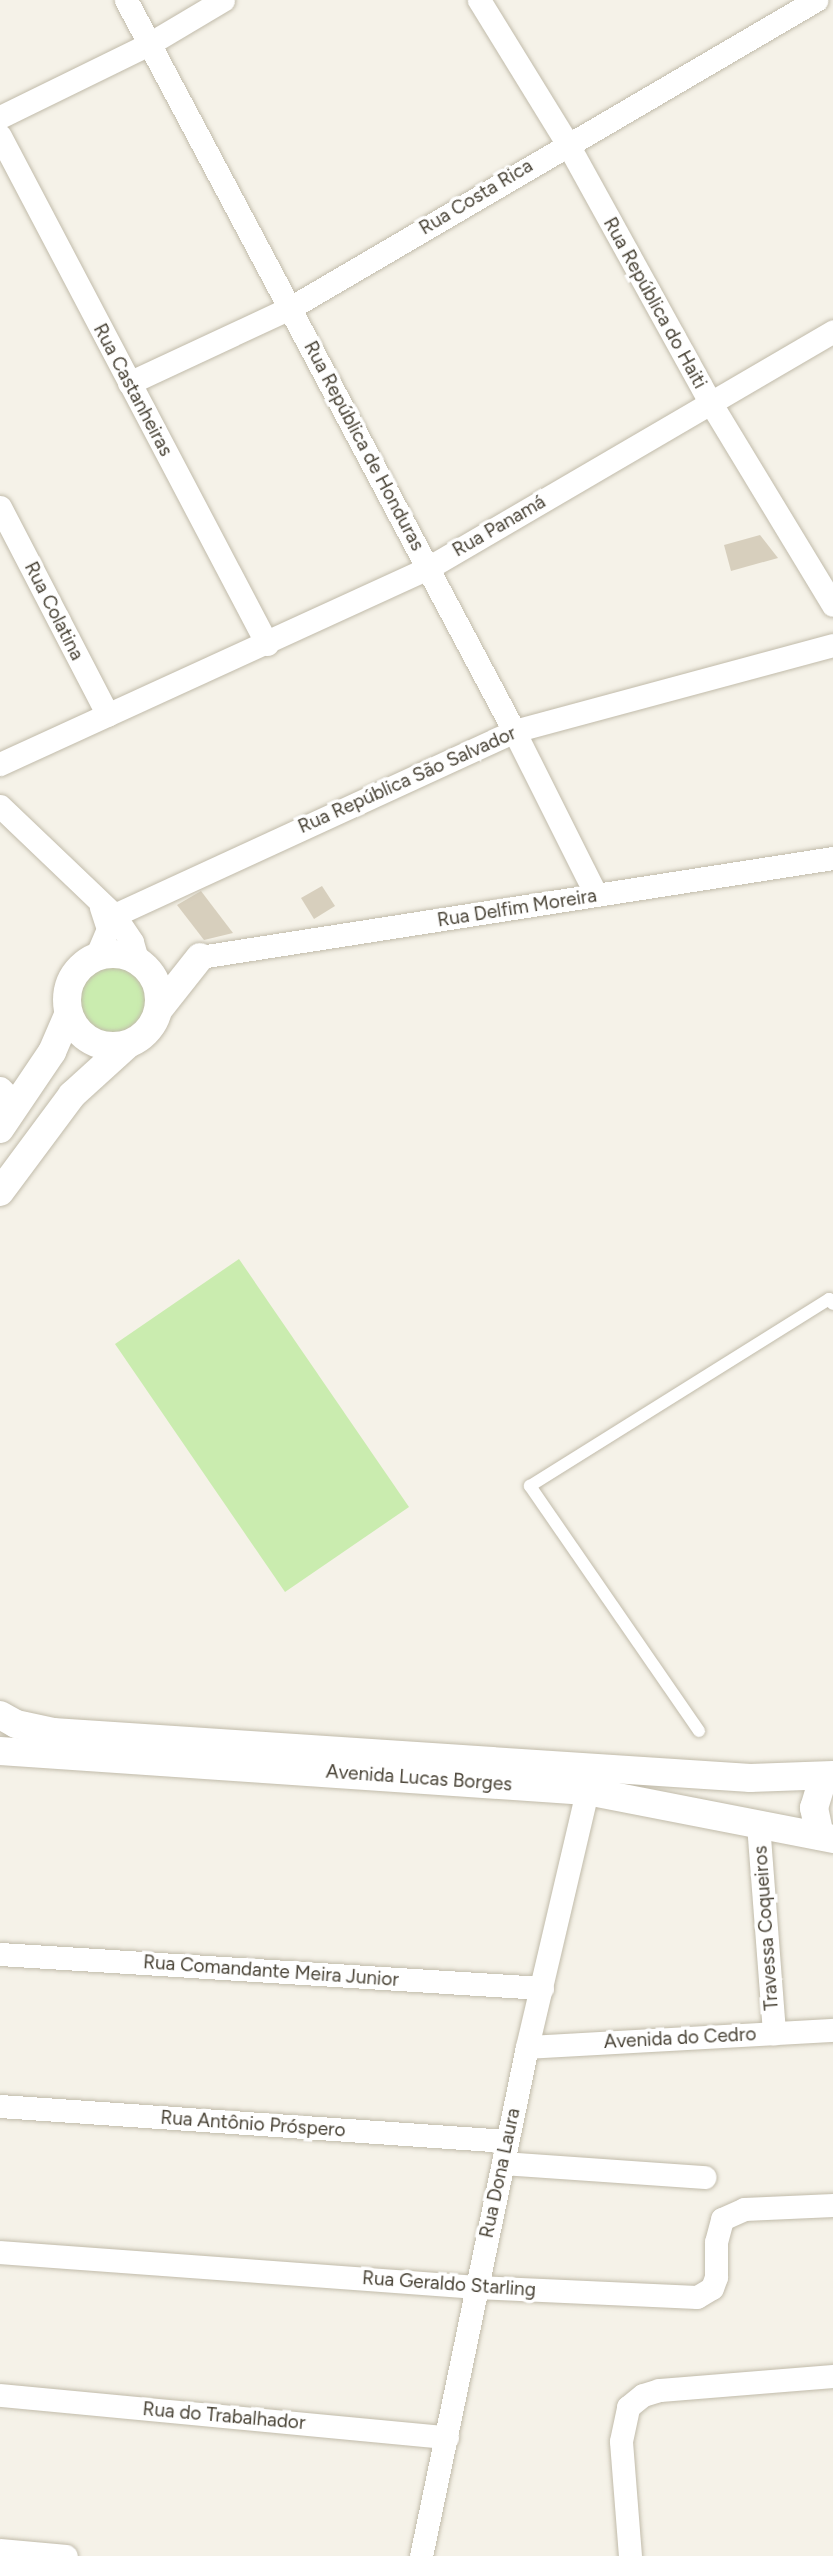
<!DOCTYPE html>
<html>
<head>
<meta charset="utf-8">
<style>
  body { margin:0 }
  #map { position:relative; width:833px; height:2556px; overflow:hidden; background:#f5f2e8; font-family:Figtree,sans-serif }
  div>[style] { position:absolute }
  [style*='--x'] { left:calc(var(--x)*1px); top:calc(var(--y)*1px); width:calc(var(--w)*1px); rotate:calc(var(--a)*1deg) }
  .green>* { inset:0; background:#caecaf }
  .round { border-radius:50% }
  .building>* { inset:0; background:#d7cfbd }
  .roads { filter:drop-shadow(0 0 2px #c1bbaa) drop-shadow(0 0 2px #c1bbaa) }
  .service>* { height:12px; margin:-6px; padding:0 6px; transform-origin:6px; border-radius:6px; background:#fff }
  .minor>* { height:23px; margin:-11.5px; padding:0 11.5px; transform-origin:11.5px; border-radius:11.5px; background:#fff }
  .tertiary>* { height:28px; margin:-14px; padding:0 14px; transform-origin:14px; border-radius:14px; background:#fff }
  .tertiary>.ring { margin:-14px; padding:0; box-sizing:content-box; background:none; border:28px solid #fff; border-radius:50% }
  span { translate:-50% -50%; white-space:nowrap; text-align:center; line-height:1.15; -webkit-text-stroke:7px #fff; paint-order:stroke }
  .street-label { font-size:19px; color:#494336 }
</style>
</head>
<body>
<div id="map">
  <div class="green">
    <i class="round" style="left:74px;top:961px;width:78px;height:78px"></i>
    <i style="clip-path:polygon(239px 1259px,409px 1507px,285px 1592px,115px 1344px)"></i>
  </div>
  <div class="building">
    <i style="clip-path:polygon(760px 535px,778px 558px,731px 571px,724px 545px)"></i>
    <i style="clip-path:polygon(322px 886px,335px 906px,314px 919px,301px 898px)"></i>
    <i style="clip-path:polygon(201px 891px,233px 933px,204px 940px,177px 905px)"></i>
  </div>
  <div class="roads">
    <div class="service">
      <i style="--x:699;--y:1731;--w:298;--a:-124.6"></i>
      <i style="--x:530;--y:1486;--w:353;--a:-32"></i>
      <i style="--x:829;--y:1299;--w:6;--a:51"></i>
    </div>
    <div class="minor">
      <i style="--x:126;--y:0;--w:828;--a:62.04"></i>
      <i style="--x:514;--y:731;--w:183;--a:63.4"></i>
      <i style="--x:479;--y:0;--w:168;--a:58.4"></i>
      <i style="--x:567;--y:143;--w:296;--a:61.1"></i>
      <i style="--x:710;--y:402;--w:237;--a:58.8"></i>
      <i style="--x:0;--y:117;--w:166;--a:-26.1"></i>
      <i style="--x:149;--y:44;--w:86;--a:-30.7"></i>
      <i style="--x:0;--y:136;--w:574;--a:62.27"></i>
      <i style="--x:129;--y:383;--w:178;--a:-25"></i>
      <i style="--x:290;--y:308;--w:610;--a:-30.35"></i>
      <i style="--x:0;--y:507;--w:234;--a:62.6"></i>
      <i style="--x:0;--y:764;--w:471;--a:-24.6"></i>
      <i style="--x:428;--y:568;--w:469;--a:-30.3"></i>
      <i style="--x:0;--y:806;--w:158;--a:43.7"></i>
      <i style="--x:114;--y:915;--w:32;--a:56"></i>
      <i style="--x:132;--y:942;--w:19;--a:74"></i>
      <i style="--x:106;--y:919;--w:449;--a:-24.7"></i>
      <i style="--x:514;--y:731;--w:330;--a:-15.1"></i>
      <i style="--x:96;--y:957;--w:30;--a:-67"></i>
      <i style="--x:108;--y:929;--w:23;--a:-108"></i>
      <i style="--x:200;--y:957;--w:641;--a:-8.89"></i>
      <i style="--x:0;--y:1088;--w:23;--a:45"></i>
      <i style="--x:758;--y:1824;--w:210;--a:85.6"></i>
      <i style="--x:0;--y:1954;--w:543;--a:3.59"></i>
      <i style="--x:527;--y:2047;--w:306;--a:-3.2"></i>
      <i style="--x:0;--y:2106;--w:508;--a:3.95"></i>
      <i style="--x:503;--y:2163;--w:202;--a:4"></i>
      <i style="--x:0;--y:2252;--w:477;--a:4.2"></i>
      <i style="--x:476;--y:2287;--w:221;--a:2.6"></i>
      <i style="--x:697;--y:2297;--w:17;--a:-31"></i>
      <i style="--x:712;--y:2288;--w:12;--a:-70"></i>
      <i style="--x:716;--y:2277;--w:35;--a:-90"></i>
      <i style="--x:716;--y:2242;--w:24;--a:-75"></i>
      <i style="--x:722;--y:2219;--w:24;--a:-24"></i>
      <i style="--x:744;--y:2209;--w:89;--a:-2.6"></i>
      <i style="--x:0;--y:2395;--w:449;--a:5.4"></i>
      <i style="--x:0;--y:2550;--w:66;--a:5.2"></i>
      <i style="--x:421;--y:2556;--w:520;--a:-78.24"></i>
      <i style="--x:527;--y:2047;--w:263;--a:-76.8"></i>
      <i style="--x:630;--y:2556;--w:115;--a:-94.5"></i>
      <i style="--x:621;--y:2441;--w:35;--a:-78"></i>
      <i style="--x:628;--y:2407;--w:19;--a:-39"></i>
      <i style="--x:643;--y:2395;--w:17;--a:-17"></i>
      <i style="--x:659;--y:2390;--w:175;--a:-4.6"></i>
    </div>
    <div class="tertiary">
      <i class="ring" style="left:67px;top:954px;width:64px;height:64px"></i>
      <i style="--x:159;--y:1009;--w:66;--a:-51.7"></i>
      <i style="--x:0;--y:1129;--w:93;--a:-56"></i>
      <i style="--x:52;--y:1052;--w:40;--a:-66.6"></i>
      <i style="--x:0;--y:1192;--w:121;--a:-53.4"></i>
      <i style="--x:72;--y:1095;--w:74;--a:-42.3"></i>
      <i style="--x:0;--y:1715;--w:18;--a:29"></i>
      <i style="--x:16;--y:1724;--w:38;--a:12"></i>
      <i style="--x:53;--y:1732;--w:699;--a:3.78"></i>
      <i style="--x:750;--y:1778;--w:83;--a:-2.1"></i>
      <i style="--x:0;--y:1751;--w:588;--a:3.9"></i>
      <i style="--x:587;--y:1791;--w:251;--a:11"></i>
      <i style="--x:820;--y:1836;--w:29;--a:-102"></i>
      <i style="--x:814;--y:1808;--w:30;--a:-73"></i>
    </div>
  </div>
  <div class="street-label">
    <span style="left:476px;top:197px;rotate:-31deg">Rua Costa Rica</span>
    <span style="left:655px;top:303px;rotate:61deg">Rua República do Haiti</span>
    <span style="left:133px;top:390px;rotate:62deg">Rua Castanheiras</span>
    <span style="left:364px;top:446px;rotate:62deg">Rua República de Honduras</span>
    <span style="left:499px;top:526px;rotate:-30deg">Rua Panamá</span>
    <span style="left:54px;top:611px;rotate:63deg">Rua Colatina</span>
    <span style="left:407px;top:780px;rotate:-24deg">Rua República São Salvador</span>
    <span style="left:517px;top:908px;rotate:-9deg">Rua Delfim Moreira</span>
    <span style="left:419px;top:1778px;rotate:4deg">Avenida Lucas Borges</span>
    <span style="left:766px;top:1928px;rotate:-94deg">Travessa Coqueiros</span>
    <span style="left:271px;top:1971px;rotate:4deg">Rua Comandante Meira Junior</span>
    <span style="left:680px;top:2038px;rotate:-3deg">Avenida do Cedro</span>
    <span style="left:253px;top:2124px;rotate:4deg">Rua Antônio Próspero</span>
    <span style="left:500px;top:2173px;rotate:-78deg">Rua Dona Laura</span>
    <span style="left:449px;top:2284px;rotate:4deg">Rua Geraldo Starling</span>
    <span style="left:224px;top:2416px;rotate:5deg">Rua do Trabalhador</span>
  </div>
</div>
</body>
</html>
